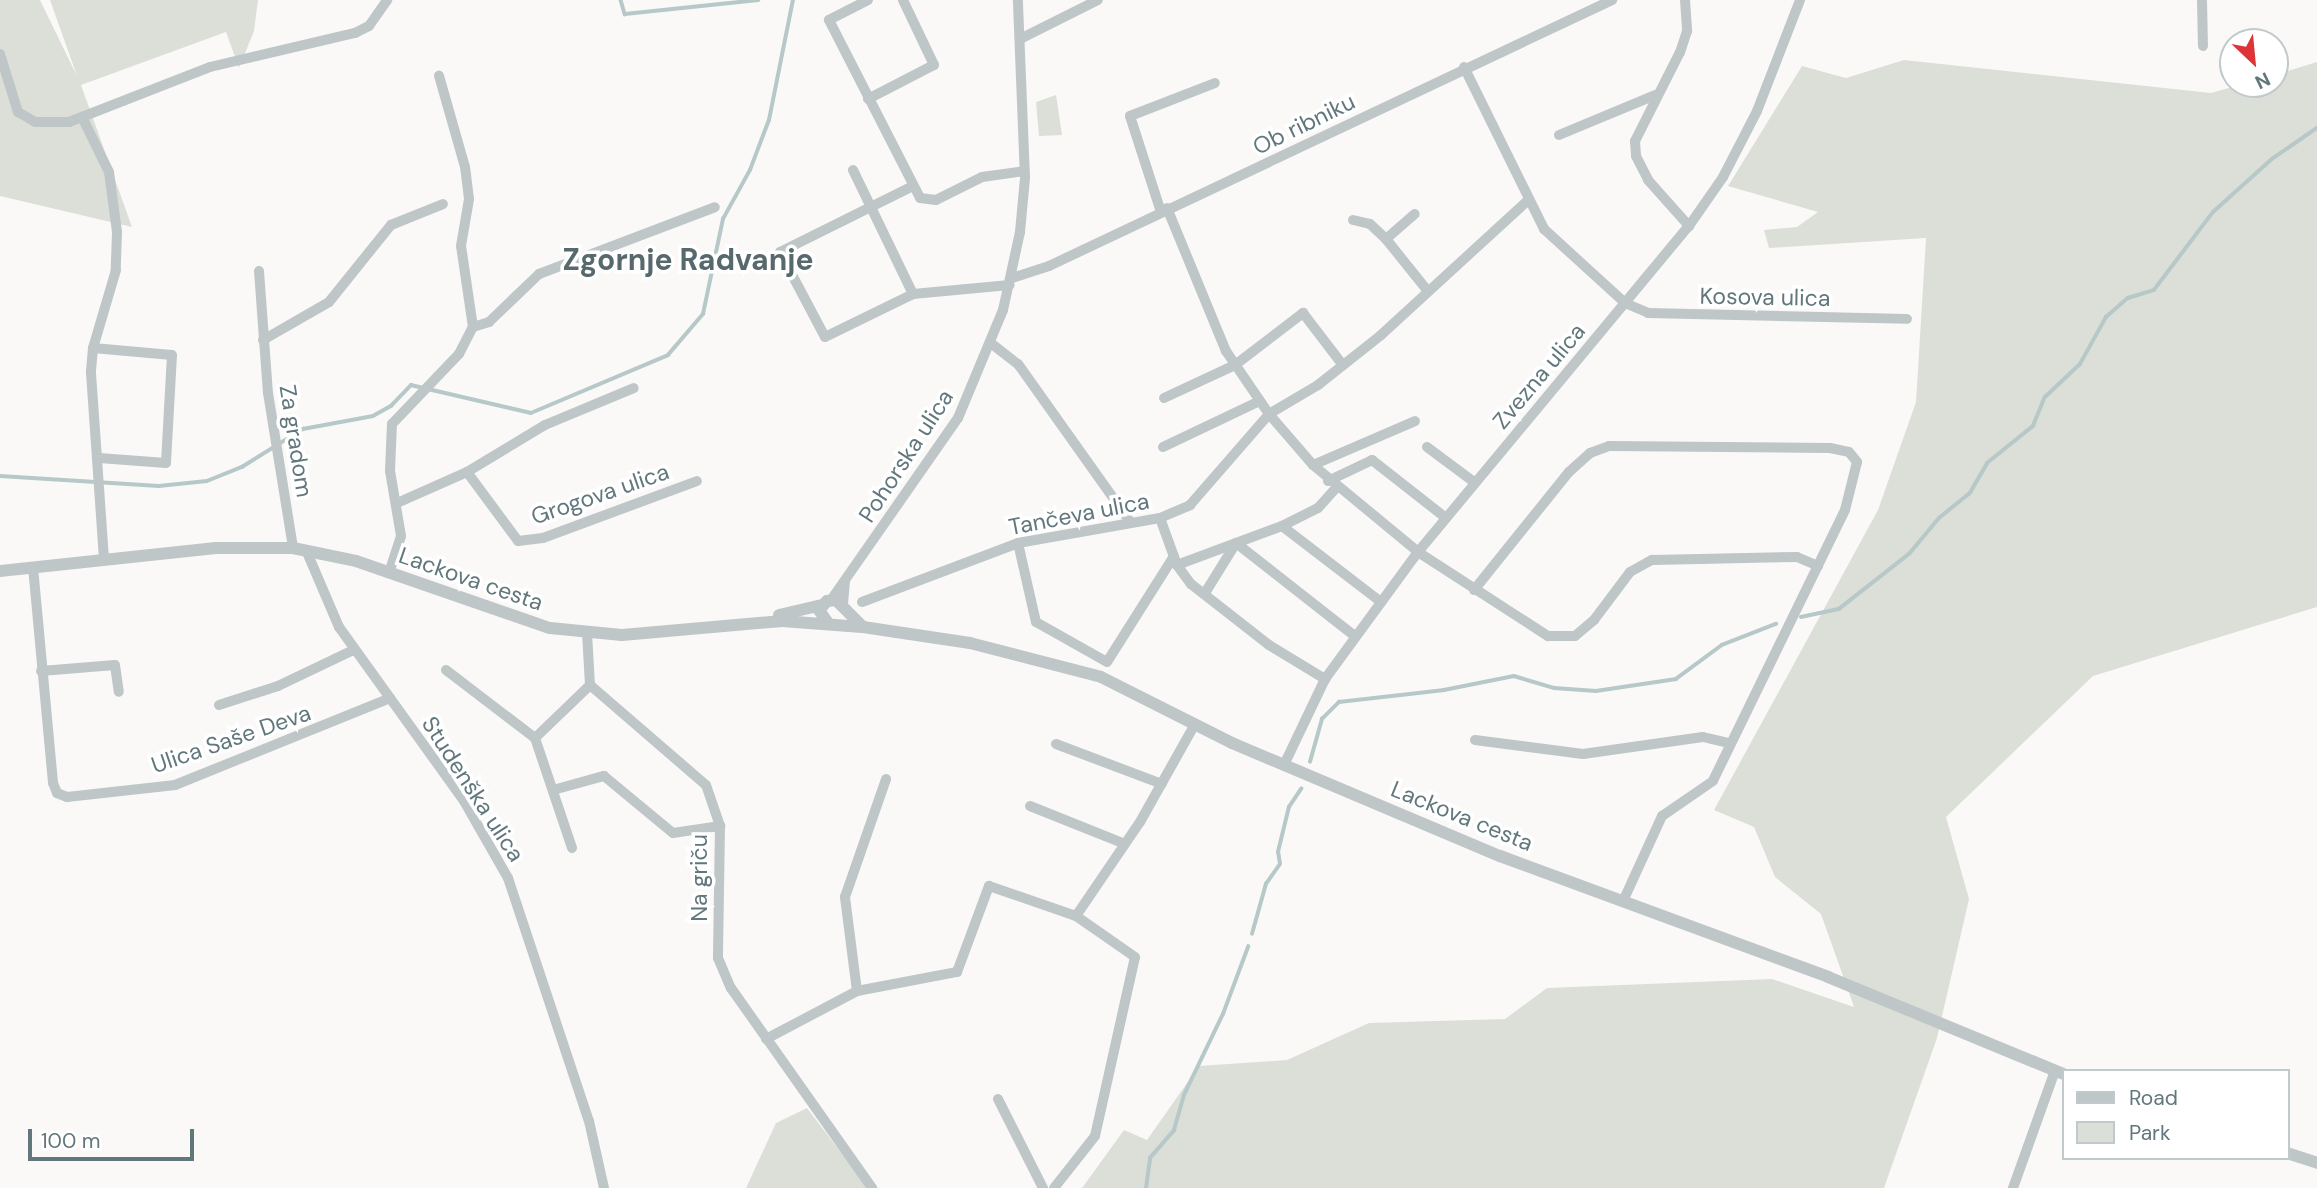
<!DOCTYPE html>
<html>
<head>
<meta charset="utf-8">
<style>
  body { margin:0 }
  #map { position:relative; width:2317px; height:1188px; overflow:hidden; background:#faf9f8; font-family:"DM Sans",sans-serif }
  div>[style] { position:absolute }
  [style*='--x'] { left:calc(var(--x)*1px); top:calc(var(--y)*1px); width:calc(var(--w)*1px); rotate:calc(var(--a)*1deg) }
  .green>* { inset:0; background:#dcdfd7 }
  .stream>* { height:3.5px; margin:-1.75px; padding:0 1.75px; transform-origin:1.75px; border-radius:1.75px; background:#b6c8c8 }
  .minor>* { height:10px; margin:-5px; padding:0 5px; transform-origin:5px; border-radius:5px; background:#bfc6c8 }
  .tertiary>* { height:12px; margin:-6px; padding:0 6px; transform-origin:6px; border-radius:6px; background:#bfc6c8 }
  span { translate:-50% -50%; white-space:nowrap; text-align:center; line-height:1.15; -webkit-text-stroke:7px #fff; paint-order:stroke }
  .street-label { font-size:23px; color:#61777c }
  .district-label { font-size:30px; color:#58696d; font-weight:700 }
  .legend { position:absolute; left:2062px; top:1069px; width:228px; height:91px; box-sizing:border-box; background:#fff; border:2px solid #c0c9cb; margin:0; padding:9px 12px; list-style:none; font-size:21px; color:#61777c }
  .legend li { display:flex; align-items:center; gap:14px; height:35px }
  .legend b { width:35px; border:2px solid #c0c9cb }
  .north { position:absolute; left:2219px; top:28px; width:70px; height:70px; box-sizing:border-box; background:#fff; border:2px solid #c0c9cb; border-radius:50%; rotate:154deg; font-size:19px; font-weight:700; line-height:28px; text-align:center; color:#61777c }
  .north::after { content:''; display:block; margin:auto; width:24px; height:32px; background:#dd3537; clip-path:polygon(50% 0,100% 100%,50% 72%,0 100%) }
  .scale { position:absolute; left:28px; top:1129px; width:166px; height:32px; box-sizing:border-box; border:4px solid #61777c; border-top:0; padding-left:9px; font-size:21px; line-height:24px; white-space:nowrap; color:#61777c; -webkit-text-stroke:5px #fff; paint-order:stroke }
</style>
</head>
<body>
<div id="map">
  <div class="green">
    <i style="clip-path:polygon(0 0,40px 0,77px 76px,50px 0,258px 0,254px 31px,239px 68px,226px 32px,81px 85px,132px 227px,0 196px)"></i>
    <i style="clip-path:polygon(1904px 60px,2211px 93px,2243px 84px,2275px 84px,2275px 75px,2317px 62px,2317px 607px,2093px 676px,1946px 817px,1969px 899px,1937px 1038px,1884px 1188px,1082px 1188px,1124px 1130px,1147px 1140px,1199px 1066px,1287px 1060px,1369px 1023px,1505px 1019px,1547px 988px,1772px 979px,1854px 1007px,1821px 914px,1775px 877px,1754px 827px,1714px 810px,1878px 510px,1916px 402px,1926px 238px,1769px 248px,1764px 230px,1797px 227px,1818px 212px,1728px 186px,1802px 66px,1846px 78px)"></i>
    <i style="clip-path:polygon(1056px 95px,1062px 135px,1039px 136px,1036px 102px)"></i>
    <i style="clip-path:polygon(807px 1108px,868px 1188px,746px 1188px,776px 1123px)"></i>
  </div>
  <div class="stream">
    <i style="--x:621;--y:0;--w:15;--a:74"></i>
    <i style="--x:625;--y:14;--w:134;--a:-6"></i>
    <i style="--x:0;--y:476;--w:159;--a:3.6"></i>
    <i style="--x:159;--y:486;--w:48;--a:-5.9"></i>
    <i style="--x:207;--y:481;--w:38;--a:-22"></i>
    <i style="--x:242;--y:467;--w:72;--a:-31.9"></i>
    <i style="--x:303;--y:429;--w:71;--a:-10.5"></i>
    <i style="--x:373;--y:416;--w:21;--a:-29"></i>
    <i style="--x:391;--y:406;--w:29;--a:-46"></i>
    <i style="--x:411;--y:385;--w:123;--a:13.1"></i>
    <i style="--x:531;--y:413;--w:149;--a:-22.9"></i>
    <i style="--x:668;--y:355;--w:54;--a:-49.5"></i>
    <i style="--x:703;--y:314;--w:97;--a:-78.1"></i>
    <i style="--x:723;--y:219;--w:56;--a:-61.1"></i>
    <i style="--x:750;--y:170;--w:53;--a:-69.2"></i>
    <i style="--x:769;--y:120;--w:122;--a:-78.7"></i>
    <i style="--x:1801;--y:617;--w:39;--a:-12"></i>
    <i style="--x:1839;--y:609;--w:89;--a:-38.2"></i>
    <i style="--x:1909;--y:554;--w:47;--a:-50.2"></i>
    <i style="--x:1939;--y:518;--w:40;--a:-39"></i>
    <i style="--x:1970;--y:493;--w:34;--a:-60"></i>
    <i style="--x:1987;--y:463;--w:59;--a:-38.8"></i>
    <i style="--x:2033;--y:426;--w:31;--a:-68"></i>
    <i style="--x:2045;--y:397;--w:48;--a:-43.3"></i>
    <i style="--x:2080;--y:364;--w:54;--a:-61"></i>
    <i style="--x:2106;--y:317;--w:29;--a:-41"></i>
    <i style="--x:2128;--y:298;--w:27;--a:-17"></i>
    <i style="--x:2154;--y:290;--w:98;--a:-52.9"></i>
    <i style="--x:2213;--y:212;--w:79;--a:-41.9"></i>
    <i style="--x:2272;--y:159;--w:55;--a:-34.6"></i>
    <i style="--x:1310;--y:762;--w:45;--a:-74.4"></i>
    <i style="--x:1322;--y:719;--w:24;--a:-45"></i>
    <i style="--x:1339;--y:702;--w:106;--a:-6.5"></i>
    <i style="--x:1444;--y:690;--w:71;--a:-11.3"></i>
    <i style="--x:1514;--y:676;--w:42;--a:16.7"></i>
    <i style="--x:1554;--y:688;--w:42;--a:4.1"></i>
    <i style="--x:1596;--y:691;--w:81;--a:-8.5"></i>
    <i style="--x:1676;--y:679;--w:57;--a:-36.5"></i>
    <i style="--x:1722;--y:645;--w:58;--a:-21.3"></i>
    <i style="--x:1252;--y:934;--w:52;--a:-74.4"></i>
    <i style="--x:1266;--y:884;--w:24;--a:-55"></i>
    <i style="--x:1280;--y:864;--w:12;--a:-99"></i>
    <i style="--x:1278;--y:852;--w:46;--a:-76.3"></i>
    <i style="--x:1289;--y:807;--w:22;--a:-56"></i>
    <i style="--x:1146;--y:1188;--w:30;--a:-82"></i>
    <i style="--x:1150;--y:1158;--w:37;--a:-49"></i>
    <i style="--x:1174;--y:1130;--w:36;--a:-74"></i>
    <i style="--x:1184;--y:1095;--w:90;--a:-64.3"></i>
    <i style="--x:1223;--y:1014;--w:72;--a:-69.5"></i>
  </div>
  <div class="minor">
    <i style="--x:868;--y:0;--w:44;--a:152.9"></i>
    <i style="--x:829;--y:20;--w:200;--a:62.9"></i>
    <i style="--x:920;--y:198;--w:16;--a:7"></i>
    <i style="--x:936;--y:200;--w:51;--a:-26.6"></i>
    <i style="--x:982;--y:177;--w:43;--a:-7.9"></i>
    <i style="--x:1685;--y:0;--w:31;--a:86"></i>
    <i style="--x:1687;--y:31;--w:22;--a:108"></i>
    <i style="--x:1680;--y:52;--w:100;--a:116.8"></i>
    <i style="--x:1635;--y:141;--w:15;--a:86"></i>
    <i style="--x:1636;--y:156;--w:27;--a:63"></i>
    <i style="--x:1648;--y:180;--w:62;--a:48.3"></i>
    <i style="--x:2202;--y:0;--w:46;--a:88.8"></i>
    <i style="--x:1020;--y:39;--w:87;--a:-26.6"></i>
    <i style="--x:0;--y:54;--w:61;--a:72.8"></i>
    <i style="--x:18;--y:112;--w:20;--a:30"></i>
    <i style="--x:35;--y:122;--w:34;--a:0"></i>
    <i style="--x:69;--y:122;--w:151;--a:-21.3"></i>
    <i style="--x:210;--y:67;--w:149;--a:-13.2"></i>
    <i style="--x:355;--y:33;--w:16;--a:-27"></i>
    <i style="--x:369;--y:26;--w:32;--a:-55"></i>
    <i style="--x:1464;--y:67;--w:181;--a:63.7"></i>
    <i style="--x:1544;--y:229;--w:110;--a:42.4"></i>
    <i style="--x:1625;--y:303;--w:25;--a:23"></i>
    <i style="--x:1648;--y:313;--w:259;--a:1.3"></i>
    <i style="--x:868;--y:99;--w:74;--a:-27.3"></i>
    <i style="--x:934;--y:65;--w:72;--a:-115.5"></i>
    <i style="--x:83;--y:119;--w:59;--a:63.9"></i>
    <i style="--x:109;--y:172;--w:61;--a:82.4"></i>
    <i style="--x:117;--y:232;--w:38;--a:92"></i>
    <i style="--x:116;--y:270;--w:81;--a:106.4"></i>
    <i style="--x:93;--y:348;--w:25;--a:95"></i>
    <i style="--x:91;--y:373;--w:186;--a:86"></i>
    <i style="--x:1559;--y:135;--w:104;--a:-22.6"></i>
    <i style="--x:853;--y:170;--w:138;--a:64.2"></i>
    <i style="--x:911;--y:187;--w:146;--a:153.6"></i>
    <i style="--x:780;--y:252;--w:96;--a:62.1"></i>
    <i style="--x:825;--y:337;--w:98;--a:-26"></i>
    <i style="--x:913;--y:294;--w:97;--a:-5.3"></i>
    <i style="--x:1167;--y:208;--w:155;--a:67.6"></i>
    <i style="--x:1226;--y:351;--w:76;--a:55.7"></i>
    <i style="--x:1269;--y:414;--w:67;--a:49.2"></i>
    <i style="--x:1313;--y:465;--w:136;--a:39.6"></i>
    <i style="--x:1418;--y:552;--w:155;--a:32.9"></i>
    <i style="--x:1548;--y:636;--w:27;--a:0"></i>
    <i style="--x:1575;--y:636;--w:25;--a:-40"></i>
    <i style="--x:1594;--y:620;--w:60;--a:-53.1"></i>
    <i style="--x:1630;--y:572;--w:25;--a:-29"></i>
    <i style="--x:1652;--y:560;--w:145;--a:-1.2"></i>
    <i style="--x:1797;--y:557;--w:23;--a:23"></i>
    <i style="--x:1161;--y:212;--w:101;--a:-107.9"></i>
    <i style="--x:1130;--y:116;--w:91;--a:-21.2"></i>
    <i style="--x:1353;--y:220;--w:17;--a:13"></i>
    <i style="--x:1370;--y:224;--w:22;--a:43"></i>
    <i style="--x:1386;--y:239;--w:64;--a:51.3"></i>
    <i style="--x:1386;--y:239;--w:38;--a:-41"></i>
    <i style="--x:259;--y:271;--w:122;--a:85.8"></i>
    <i style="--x:268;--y:393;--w:157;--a:80.8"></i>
    <i style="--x:1012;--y:278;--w:39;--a:-18"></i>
    <i style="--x:1049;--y:266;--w:623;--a:-25.29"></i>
    <i style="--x:473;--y:327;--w:17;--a:-17"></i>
    <i style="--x:489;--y:322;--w:69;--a:-43.8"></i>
    <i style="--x:539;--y:274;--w:188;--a:-20.8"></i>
    <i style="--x:263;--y:340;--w:76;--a:-29.9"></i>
    <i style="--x:329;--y:302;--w:99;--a:-51.2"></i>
    <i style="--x:391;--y:225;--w:56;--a:-22"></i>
    <i style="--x:992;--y:344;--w:33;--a:38"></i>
    <i style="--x:1018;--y:364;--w:195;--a:54.6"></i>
    <i style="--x:93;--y:348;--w:79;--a:5.1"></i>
    <i style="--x:172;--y:355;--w:108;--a:93.2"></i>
    <i style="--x:166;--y:463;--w:67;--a:-175.7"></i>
    <i style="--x:1164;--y:398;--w:78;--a:-24.9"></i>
    <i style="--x:1235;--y:365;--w:86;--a:-37.4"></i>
    <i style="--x:1303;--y:313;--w:64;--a:52.6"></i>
    <i style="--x:1163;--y:447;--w:107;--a:-25.4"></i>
    <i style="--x:1427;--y:447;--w:59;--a:36.7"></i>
    <i style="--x:1313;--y:465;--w:111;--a:-23.3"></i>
    <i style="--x:467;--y:472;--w:86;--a:53.5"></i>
    <i style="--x:518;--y:541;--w:25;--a:-7"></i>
    <i style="--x:543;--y:538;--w:164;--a:-20.3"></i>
    <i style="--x:1328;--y:481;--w:49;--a:-25.5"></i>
    <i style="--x:1372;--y:460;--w:94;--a:38.1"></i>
    <i style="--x:397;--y:503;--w:77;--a:-23.9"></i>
    <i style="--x:467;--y:472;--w:91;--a:-31.1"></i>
    <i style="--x:545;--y:425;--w:96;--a:-22.6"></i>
    <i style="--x:1160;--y:518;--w:50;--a:70.1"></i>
    <i style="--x:1177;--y:565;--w:24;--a:54"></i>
    <i style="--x:1191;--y:584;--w:99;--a:38"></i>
    <i style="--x:1269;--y:645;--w:66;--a:31.3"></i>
    <i style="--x:1282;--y:526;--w:125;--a:37.5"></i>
    <i style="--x:1018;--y:543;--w:81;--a:77.2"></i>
    <i style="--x:1036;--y:622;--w:81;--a:29.4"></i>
    <i style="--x:1107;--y:662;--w:125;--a:-57.7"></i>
    <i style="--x:306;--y:550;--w:84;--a:66.8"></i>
    <i style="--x:339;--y:627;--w:214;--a:54.3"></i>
    <i style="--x:464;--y:801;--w:89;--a:60.3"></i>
    <i style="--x:508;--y:878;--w:256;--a:71.6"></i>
    <i style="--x:589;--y:1121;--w:69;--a:77.4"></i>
    <i style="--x:1177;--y:565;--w:112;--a:-20.4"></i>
    <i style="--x:1282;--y:526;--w:40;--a:-26.6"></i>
    <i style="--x:1318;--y:508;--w:27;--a:-48"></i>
    <i style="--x:33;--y:567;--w:217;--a:84.7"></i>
    <i style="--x:53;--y:783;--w:11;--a:68"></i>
    <i style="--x:57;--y:793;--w:11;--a:22"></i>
    <i style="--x:67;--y:797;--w:109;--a:-6.3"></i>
    <i style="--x:175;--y:785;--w:232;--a:-22"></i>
    <i style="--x:389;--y:573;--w:39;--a:-72"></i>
    <i style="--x:401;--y:536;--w:66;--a:-99.6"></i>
    <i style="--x:390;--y:471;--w:47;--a:-87.6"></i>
    <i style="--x:392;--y:424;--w:97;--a:-46.3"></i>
    <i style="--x:459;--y:354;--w:30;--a:-63"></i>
    <i style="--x:473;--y:327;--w:82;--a:-98.4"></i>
    <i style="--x:461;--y:246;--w:48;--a:-80.3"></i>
    <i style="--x:469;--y:199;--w:32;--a:-97"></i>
    <i style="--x:465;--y:167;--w:95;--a:-105.9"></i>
    <i style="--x:1474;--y:590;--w:151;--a:-51.2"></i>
    <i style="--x:1569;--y:472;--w:28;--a:-42"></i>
    <i style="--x:1590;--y:453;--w:20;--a:-20"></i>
    <i style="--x:1609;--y:446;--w:221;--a:0.5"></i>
    <i style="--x:1830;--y:448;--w:19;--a:12"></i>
    <i style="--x:1849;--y:452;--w:13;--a:51"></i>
    <i style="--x:1857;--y:462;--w:49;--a:104"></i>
    <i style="--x:1845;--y:510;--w:301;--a:116"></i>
    <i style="--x:1713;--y:781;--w:62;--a:145.5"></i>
    <i style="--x:1662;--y:816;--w:94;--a:114.6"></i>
    <i style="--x:1205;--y:593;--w:59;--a:-58.2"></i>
    <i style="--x:1236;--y:543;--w:152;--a:38.1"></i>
    <i style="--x:831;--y:600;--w:222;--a:-55.1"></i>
    <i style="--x:958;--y:418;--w:117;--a:-67.4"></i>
    <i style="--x:1003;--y:310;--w:80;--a:-77.7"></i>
    <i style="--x:1020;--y:232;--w:54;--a:-84.7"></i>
    <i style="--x:1025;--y:178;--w:178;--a:-92.3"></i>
    <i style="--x:862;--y:602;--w:167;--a:-20.7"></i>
    <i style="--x:1018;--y:543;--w:144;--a:-10"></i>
    <i style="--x:1160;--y:518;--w:33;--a:-23"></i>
    <i style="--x:1190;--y:505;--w:121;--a:-49"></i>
    <i style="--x:1269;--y:414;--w:57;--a:-30.6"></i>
    <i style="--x:1318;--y:385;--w:80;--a:-38.4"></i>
    <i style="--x:1381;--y:335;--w:198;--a:-42.5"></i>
    <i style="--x:843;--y:604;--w:23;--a:-85"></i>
    <i style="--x:587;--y:633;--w:52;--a:86.7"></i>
    <i style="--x:590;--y:685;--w:153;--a:40.8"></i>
    <i style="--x:706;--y:785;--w:43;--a:71.1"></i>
    <i style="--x:720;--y:826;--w:132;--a:90.9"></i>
    <i style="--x:718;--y:958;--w:33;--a:67"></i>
    <i style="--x:731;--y:988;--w:245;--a:54.8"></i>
    <i style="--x:446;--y:670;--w:112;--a:37.4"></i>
    <i style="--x:535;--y:738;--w:116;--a:71.4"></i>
    <i style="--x:41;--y:671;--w:74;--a:-4.6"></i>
    <i style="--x:115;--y:665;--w:27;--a:82"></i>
    <i style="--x:219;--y:705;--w:62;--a:-17.9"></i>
    <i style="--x:278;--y:686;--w:83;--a:-25.6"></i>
    <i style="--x:535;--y:738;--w:76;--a:-43.9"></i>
    <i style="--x:1475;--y:740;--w:109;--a:7.4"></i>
    <i style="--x:1583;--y:754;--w:121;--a:-8.1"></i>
    <i style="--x:1703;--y:737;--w:28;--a:13"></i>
    <i style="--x:1056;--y:744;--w:113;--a:20.7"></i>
    <i style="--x:1284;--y:765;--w:95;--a:-64.5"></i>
    <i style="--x:1325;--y:679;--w:157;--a:-53.8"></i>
    <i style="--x:1418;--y:552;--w:424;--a:-50.3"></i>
    <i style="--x:1689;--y:226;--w:60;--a:-55.2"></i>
    <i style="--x:1723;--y:177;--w:74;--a:-62.7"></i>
    <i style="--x:1757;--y:111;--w:119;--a:-68.8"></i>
    <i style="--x:553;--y:790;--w:53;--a:-15.4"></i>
    <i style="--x:604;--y:776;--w:89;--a:39.6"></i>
    <i style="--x:673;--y:833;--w:48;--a:-8.5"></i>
    <i style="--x:1030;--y:806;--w:102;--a:21.8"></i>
    <i style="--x:857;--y:991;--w:95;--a:-97.3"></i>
    <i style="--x:845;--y:897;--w:125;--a:-70.8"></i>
    <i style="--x:766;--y:1039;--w:103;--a:-27.8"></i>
    <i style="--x:857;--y:991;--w:102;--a:-10.8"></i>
    <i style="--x:957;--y:972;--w:92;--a:-69.6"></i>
    <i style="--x:989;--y:886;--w:92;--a:19"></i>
    <i style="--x:998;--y:1099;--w:100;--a:63.2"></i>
    <i style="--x:1054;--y:1188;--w:66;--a:-51.7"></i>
    <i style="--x:1095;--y:1136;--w:183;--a:-77.4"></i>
    <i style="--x:1135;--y:957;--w:72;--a:-145.2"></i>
    <i style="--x:1076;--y:916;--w:114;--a:-55.8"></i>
    <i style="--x:1140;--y:822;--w:112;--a:-60.7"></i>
    <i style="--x:2013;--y:1188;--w:124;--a:-70.3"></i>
  </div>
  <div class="tertiary">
    <i style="--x:0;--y:571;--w:217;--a:-6.1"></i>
    <i style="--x:216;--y:548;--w:77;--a:0"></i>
    <i style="--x:293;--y:548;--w:64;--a:11.7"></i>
    <i style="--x:356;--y:561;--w:205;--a:19.1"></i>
    <i style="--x:550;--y:628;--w:72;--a:5.6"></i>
    <i style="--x:622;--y:635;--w:161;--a:-5"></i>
    <i style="--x:782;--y:621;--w:80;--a:4.3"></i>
    <i style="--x:779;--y:615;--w:44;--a:-13.1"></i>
    <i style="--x:828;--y:623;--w:16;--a:-125"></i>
    <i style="--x:819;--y:610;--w:12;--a:-48"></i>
    <i style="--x:827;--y:601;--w:9;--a:-6"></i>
    <i style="--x:836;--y:600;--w:38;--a:45"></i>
    <i style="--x:863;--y:627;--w:108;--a:8.5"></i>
    <i style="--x:970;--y:643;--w:135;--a:14.5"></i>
    <i style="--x:1101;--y:677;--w:147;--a:26.7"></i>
    <i style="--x:1232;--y:743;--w:291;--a:22.9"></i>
    <i style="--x:1500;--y:856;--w:350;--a:20.2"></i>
    <i style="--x:1828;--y:977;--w:254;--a:22.4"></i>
    <i style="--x:2287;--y:1153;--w:32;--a:18"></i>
  </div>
  <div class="street-label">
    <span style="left:1304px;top:124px;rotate:-26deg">Ob ribniku</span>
    <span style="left:1765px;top:297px;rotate:1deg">Kosova ulica</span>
    <span style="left:1539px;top:376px;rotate:-50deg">Zvezna ulica</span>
    <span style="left:296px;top:441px;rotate:81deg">Za gradom</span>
    <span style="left:906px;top:456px;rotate:-57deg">Pohorska ulica</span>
    <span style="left:600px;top:494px;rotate:-19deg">Grogova ulica</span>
    <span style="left:1079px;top:514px;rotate:-11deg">Tančeva ulica</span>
    <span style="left:471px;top:579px;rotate:19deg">Lackova cesta</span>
    <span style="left:231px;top:739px;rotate:-19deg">Ulica Saše Deva</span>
    <span style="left:473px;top:789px;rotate:57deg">Studenška ulica</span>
    <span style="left:1462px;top:816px;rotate:22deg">Lackova cesta</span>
    <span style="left:699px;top:878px;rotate:-90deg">Na griču</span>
  </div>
  <div class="district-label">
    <span style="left:688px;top:260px">Zgornje Radvanje</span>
  </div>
  <ul class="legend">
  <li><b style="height:9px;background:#bfc6c8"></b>Road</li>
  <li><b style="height:19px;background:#dcdfd7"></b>Park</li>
  </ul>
  <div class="north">N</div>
  <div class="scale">100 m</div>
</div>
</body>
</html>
